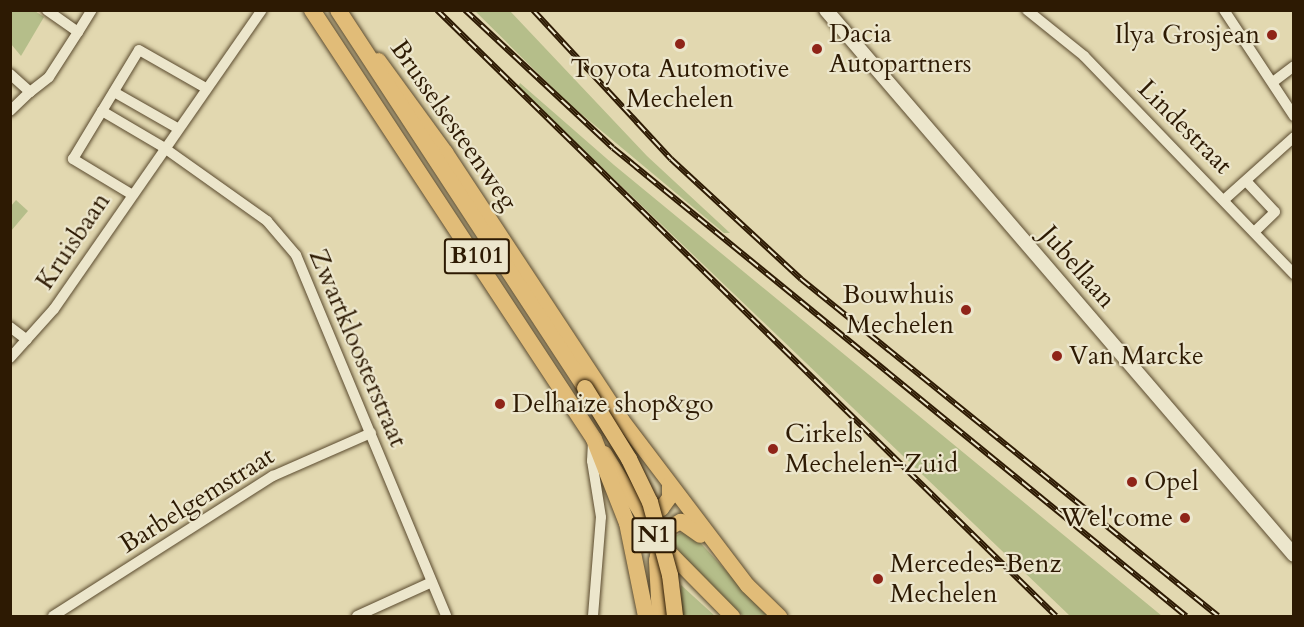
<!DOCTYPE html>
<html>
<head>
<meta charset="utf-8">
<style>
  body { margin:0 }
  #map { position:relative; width:1304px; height:627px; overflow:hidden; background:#e2d8b0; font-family:Cardo,serif }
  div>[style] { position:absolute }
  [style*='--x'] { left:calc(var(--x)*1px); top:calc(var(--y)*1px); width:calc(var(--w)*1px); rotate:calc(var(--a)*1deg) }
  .green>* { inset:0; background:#b5be8a }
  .roads { filter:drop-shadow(0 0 2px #5a4a2e) drop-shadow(0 0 2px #5a4a2e) }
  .minor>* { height:10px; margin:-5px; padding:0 5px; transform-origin:5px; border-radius:5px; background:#ece6cc }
  .secondary>* { height:14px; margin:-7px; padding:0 7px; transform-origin:7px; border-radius:7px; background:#ece6cc }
  .primary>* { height:15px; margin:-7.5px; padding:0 7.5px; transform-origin:7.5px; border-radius:7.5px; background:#e1bc78 }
  .trunk>* { height:16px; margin:-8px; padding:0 8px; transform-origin:8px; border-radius:8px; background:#e1bc78 }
  .rail>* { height:6px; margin-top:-3px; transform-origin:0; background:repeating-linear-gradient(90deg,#ece6cc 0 11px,#2d1a03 0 22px); box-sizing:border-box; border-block:2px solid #2d1a03 }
  .bridges { filter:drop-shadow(0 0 2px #2d1a03) drop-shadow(0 0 2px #2d1a03) }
  .trunk-bridge>* { height:16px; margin:-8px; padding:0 8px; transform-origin:8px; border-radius:8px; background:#e1bc78 }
  .dots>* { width:16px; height:16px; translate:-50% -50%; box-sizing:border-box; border:3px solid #ece6cc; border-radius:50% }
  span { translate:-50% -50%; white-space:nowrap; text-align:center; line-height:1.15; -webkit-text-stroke:4.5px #ece6cc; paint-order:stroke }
  .shield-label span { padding:2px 4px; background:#ece6cc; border:2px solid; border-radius:4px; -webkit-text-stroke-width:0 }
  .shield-label { font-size:24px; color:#2d1a03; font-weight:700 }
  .poi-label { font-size:26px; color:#2d1a03 }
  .left { translate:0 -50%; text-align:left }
  .right { translate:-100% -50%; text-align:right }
  .street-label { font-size:26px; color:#2d1a03 }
  .frame { position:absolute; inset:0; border:12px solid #2d1a03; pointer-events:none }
</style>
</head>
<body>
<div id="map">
  <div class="green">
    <i style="clip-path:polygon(10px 11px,35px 11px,44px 17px,21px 56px,11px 44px)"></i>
    <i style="clip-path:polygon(475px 11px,510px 11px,647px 156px,730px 233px,724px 233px,568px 103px)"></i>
    <i style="clip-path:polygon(520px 83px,614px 165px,1162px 616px,1070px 616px,518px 87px)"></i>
    <i style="clip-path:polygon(16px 200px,28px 211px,11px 231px,11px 206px)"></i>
    <i style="clip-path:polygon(683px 532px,695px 537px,768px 616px,743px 616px,689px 566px,676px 546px,675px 536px)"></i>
    <i style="clip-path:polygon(681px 585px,715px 616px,682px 616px)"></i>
  </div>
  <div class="roads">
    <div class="minor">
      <i style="--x:1027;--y:10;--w:73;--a:38.9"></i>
      <i style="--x:1084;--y:56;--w:303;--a:46.1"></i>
      <i style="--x:1224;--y:10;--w:127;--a:56.6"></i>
      <i style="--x:78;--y:32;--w:26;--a:-58"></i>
      <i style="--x:10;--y:74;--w:27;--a:42"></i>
      <i style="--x:30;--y:92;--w:24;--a:-38"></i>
      <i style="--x:49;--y:77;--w:54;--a:-57.2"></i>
      <i style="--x:78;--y:32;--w:38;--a:-145"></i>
      <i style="--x:1273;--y:82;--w:26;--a:-37"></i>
      <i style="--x:114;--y:92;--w:73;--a:29.7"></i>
      <i style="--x:10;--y:111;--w:28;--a:-44"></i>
      <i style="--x:102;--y:111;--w:71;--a:-58.8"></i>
      <i style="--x:139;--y:50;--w:77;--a:29.6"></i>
      <i style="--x:1246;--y:181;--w:42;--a:46.9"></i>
      <i style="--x:1275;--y:212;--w:28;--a:136"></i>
      <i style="--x:131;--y:194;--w:68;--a:-148.9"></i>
      <i style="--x:73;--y:159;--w:56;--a:-58.9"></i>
      <i style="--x:102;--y:111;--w:71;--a:30.5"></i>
      <i style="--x:163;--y:147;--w:128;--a:35.4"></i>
      <i style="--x:267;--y:221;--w:45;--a:49.5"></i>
      <i style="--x:296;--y:255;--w:391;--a:67.4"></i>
      <i style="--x:1225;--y:199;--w:93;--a:-41.9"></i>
      <i style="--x:10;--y:327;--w:21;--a:37"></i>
      <i style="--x:10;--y:358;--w:66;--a:-48.1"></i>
      <i style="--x:54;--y:309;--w:364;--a:-55.2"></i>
      <i style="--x:53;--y:616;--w:261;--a:-32.5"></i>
      <i style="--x:273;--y:476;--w:107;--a:-23.7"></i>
      <i style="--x:357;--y:616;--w:82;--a:-24.4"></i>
      <i style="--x:593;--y:616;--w:99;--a:-85.4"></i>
      <i style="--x:601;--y:517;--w:57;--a:-99.1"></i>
      <i style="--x:592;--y:461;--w:17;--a:-87"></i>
    </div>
    <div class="secondary">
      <i style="--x:826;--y:10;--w:718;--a:49.35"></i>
    </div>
    <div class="primary">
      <i style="--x:378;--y:60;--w:114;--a:53.9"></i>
      <i style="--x:445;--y:152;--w:320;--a:56.6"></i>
      <i style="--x:621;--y:419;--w:208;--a:52.8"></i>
      <i style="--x:747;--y:585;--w:45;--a:44.1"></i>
      <i style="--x:604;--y:453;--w:105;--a:58.3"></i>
      <i style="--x:659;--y:542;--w:104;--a:45.4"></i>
      <i style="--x:643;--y:509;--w:18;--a:-3"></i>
      <i style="--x:661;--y:508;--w:14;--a:-54"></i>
      <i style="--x:669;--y:497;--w:13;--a:-90"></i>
      <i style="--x:659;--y:616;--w:56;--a:-93.1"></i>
      <i style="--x:656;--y:560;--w:30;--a:-78"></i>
      <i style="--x:662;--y:531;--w:21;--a:-29"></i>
      <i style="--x:680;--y:521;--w:24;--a:35"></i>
    </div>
    <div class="trunk">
      <i style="--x:312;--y:10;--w:513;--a:56.68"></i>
      <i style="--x:594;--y:439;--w:90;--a:68.6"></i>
      <i style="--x:627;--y:523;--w:95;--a:78.5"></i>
      <i style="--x:338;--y:10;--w:452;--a:56.8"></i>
    </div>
  </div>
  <div class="rail">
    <i style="--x:437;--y:10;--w:866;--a:44.39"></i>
    <i style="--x:465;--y:10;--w:202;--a:43"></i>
    <i style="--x:613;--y:148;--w:740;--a:39.24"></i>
    <i style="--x:533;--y:10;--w:203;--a:47.2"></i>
    <i style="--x:671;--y:159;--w:177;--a:42.7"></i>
    <i style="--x:801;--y:279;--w:536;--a:38.94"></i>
  </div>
  <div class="bridges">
    <div class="trunk-bridge">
      <i style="--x:585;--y:388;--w:84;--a:58.2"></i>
      <i style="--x:629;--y:459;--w:48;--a:64"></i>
      <i style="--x:650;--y:502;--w:76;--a:74.7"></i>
      <i style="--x:670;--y:575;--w:41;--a:83"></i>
    </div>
  </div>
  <div class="dots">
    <i style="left:1272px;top:35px;background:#8f2418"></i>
    <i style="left:680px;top:44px;background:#8f2418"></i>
    <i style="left:817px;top:49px;background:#8f2418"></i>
    <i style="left:966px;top:310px;background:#8f2418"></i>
    <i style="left:1057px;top:356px;background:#8f2418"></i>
    <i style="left:500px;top:404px;background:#8f2418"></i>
    <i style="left:773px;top:449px;background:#8f2418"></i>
    <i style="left:1132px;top:482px;background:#8f2418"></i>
    <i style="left:1185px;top:518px;background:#8f2418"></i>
    <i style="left:878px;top:579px;background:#8f2418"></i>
  </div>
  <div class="shield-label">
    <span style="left:477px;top:256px">B101</span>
    <span style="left:654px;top:535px">N1</span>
  </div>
  <div class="poi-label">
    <span class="left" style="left:829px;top:49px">Dacia<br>Autopartners</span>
    <span class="right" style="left:1260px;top:35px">Ilya Grosjean</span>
    <span style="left:680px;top:84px">Toyota Automotive<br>Mechelen</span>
    <span class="right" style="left:954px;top:310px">Bouwhuis<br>Mechelen</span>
    <span class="left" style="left:1069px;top:356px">Van Marcke</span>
    <span class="left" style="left:512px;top:404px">Delhaize shop&amp;go</span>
    <span class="left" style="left:785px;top:449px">Cirkels<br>Mechelen-Zuid</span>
    <span class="left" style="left:1144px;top:482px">Opel</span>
    <span class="right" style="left:1173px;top:518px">Wel'come</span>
    <span class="left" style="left:890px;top:579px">Mercedes-Benz<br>Mechelen</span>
  </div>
  <div class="street-label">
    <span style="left:454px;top:125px;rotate:55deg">Brusselsesteenweg</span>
    <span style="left:1185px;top:127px;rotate:45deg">Lindestraat</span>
    <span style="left:73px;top:241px;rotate:-56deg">Kruisbaan</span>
    <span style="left:1078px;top:267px;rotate:49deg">Jubellaan</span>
    <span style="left:358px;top:348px;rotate:67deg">Zwartkloosterstraat</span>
    <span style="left:197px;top:500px;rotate:-32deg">Barbelgemstraat</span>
  </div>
  <div class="frame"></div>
</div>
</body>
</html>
